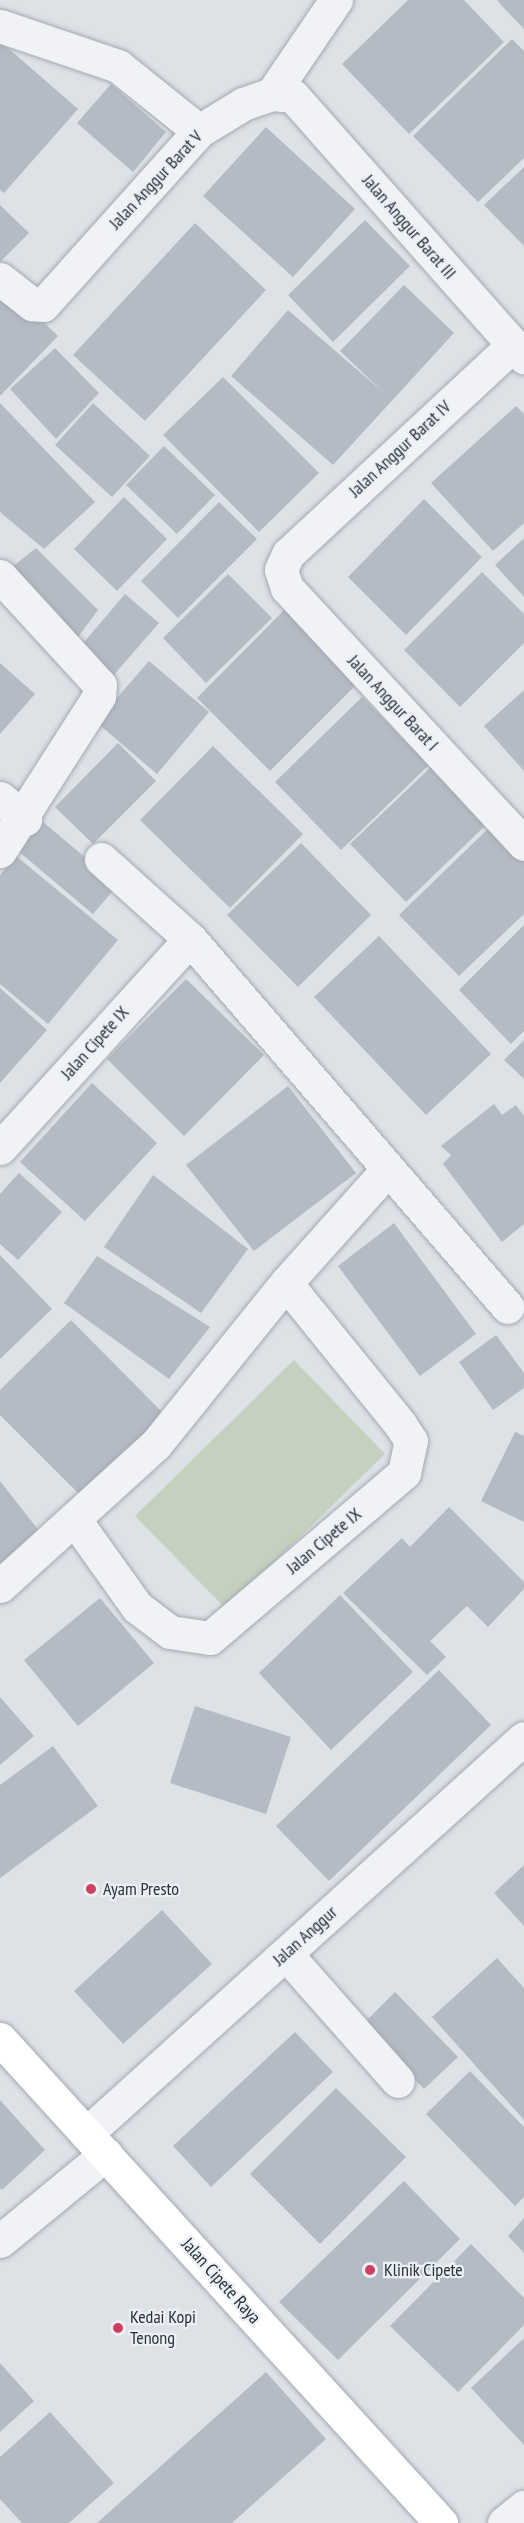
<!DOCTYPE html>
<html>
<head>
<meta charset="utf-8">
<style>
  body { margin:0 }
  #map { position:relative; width:524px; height:2523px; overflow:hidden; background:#dde2e7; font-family:"PT Sans Narrow",sans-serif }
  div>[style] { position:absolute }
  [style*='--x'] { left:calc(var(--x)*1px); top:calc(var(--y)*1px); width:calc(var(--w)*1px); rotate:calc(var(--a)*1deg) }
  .green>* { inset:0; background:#c4d1be }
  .building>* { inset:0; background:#b4bbc4 }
  .roads { filter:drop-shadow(0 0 2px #a3a9b1) drop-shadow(0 0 2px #a3a9b1) }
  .street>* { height:33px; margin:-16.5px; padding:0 16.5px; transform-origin:16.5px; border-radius:16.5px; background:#f0f2f5 }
  .secondary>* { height:33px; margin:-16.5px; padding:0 16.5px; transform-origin:16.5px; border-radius:16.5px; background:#fff }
  .dots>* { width:16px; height:16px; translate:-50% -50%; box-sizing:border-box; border:3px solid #ecf0f5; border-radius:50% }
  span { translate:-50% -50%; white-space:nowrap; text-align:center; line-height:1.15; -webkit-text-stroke:4.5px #ecf0f5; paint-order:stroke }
  .street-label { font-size:18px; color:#27303e }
  .poi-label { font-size:18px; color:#27303e }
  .left { translate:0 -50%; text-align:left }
</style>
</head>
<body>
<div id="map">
  <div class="green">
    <i style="clip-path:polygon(294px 1360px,385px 1454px,226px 1609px,135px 1516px)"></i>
  </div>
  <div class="building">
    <i style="clip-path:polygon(408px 0,464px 0,504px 42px,409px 134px,342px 64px)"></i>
    <i style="clip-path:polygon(497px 0,524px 0,524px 29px,502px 6px)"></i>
    <i style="clip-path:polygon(512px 39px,524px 51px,524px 158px,478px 202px,413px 136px)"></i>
    <i style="clip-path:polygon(0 41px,78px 109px,4px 193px,0 190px)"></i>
    <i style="clip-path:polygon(111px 84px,166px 132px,133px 172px,77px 123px)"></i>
    <i style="clip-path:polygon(266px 127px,355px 209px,293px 277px,203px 196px)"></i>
    <i style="clip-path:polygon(524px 167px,524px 246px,484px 205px)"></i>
    <i style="clip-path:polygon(0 205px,29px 233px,0 262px)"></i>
    <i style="clip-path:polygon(365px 220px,410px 266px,333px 342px,288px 295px)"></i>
    <i style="clip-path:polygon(195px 223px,266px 290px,145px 421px,73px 355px)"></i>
    <i style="clip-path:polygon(2px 282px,58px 336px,0 396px,0 285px)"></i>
    <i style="clip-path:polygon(404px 285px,454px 333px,333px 465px,231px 376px,288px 310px,383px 392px,340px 351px)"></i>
    <i style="clip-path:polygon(55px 348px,99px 393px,56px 439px,10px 389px)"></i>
    <i style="clip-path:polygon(223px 377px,319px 473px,259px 532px,163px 435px)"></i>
    <i style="clip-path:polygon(0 403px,95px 502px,44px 549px,0 512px)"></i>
    <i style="clip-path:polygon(93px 403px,150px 456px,112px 497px,55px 445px)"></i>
    <i style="clip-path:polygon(516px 406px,524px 414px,524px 523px,493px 551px,431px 483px)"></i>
    <i style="clip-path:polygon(164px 446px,215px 495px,177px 534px,126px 485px)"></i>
    <i style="clip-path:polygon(124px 497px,167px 539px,117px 591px,74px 549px)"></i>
    <i style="clip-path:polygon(424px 499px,482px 557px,406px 635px,348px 577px)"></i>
    <i style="clip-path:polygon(219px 502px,257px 539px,178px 618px,141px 581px)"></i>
    <i style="clip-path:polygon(524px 538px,524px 597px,495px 565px)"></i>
    <i style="clip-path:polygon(36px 548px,98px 610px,75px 641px,7px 571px)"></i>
    <i style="clip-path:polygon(482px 572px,524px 614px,524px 643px,460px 707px,404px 650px)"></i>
    <i style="clip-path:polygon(228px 574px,272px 618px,206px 683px,163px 638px)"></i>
    <i style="clip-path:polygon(125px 594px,159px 623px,112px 677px,79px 648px)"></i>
    <i style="clip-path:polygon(293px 601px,366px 675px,270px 771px,197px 698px)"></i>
    <i style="clip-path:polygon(149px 661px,209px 712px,157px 774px,96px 722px)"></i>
    <i style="clip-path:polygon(0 663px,35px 694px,0 734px)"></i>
    <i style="clip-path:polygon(524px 690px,524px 771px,484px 726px)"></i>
    <i style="clip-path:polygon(362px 697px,429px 765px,341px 850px,275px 782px)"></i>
    <i style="clip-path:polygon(118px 743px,156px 781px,93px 844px,55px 807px)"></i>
    <i style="clip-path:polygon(213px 746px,303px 834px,230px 908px,140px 820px)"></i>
    <i style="clip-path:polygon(433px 765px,488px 823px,406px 902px,350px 844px)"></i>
    <i style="clip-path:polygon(43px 822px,118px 885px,93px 914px,18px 851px)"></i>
    <i style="clip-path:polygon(495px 822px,524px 852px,524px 914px,459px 976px,399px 915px)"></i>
    <i style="clip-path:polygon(301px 843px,371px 915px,298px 987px,227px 915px)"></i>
    <i style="clip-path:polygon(16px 856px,118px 940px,48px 1024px,0 984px,0 875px)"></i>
    <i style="clip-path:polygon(524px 925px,524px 1031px,511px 1044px,459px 990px)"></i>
    <i style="clip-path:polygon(379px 936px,491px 1054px,426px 1115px,314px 997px)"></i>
    <i style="clip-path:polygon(186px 979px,264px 1055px,184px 1136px,107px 1059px)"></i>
    <i style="clip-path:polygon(0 988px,47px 1030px,0 1083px)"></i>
    <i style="clip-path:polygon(524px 1040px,524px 1079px,504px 1060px)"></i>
    <i style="clip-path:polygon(92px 1083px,157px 1143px,85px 1221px,20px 1162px)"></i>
    <i style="clip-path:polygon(288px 1086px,356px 1173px,254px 1251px,186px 1165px)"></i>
    <i style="clip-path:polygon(494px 1104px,502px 1115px,516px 1105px,524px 1116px,524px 1224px,502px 1242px,443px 1164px,451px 1155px,441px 1146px)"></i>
    <i style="clip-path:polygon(19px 1173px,62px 1212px,18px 1260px,0 1244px,0 1194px)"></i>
    <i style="clip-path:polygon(153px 1175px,248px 1249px,201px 1313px,104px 1247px)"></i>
    <i style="clip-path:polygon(394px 1223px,476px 1334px,420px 1376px,338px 1266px)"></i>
    <i style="clip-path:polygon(0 1255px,52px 1309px,0 1359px)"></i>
    <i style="clip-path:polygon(97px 1256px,210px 1327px,169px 1379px,64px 1303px)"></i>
    <i style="clip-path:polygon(71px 1320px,164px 1414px,81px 1496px,0 1415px,0 1390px)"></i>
    <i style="clip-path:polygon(496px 1335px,524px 1373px,524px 1388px,493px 1410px,459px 1362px)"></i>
    <i style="clip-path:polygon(515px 1432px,524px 1436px,524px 1522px,481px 1501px)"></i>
    <i style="clip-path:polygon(0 1481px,40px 1532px,0 1563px)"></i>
    <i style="clip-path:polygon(449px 1507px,524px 1582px,524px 1589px,488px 1627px,467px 1606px,430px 1641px,446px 1657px,427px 1675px,343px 1593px,402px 1538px,410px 1547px)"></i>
    <i style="clip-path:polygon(340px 1595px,413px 1672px,331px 1750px,259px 1673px)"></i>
    <i style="clip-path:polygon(100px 1598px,154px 1663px,78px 1726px,24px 1660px)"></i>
    <i style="clip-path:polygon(439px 1670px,491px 1725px,329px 1881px,276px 1826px)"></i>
    <i style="clip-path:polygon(0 1697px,34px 1736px,0 1765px)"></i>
    <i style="clip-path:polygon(195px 1706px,291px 1737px,266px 1814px,170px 1783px)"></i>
    <i style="clip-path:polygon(53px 1746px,98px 1806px,0 1878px,0 1785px)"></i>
    <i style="clip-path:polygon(524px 1865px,524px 1926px,494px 1893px)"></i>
    <i style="clip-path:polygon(162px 1910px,212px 1964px,123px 2044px,74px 1991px)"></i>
    <i style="clip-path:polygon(497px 1958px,524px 1988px,524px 2120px,432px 2017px)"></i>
    <i style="clip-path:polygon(395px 1992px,458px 2057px,424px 2089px,362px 2025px)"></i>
    <i style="clip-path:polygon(295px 2032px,333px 2072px,211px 2187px,173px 2146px)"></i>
    <i style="clip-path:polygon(470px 2071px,524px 2127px,524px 2197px,515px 2206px,426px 2114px)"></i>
    <i style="clip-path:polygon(336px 2088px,406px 2157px,320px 2244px,250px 2174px)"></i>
    <i style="clip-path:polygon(0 2100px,45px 2150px,2px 2190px,0 2188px)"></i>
    <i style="clip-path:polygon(404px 2181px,460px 2239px,338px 2360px,279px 2302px)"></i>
    <i style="clip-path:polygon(524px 2218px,524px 2253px,508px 2236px)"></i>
    <i style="clip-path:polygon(471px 2244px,524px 2298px,524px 2325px,458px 2392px,390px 2326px)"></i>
    <i style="clip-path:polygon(524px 2338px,524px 2445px,471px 2388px)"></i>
    <i style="clip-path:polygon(0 2363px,34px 2401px,0 2432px)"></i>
    <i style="clip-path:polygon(266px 2372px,326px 2439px,232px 2523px,97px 2523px)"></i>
    <i style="clip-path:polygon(50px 2412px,114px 2483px,69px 2523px,22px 2523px,0 2499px,0 2457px)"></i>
  </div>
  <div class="roads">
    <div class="street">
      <i style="--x:0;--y:26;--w:125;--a:18.7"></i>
      <i style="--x:118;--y:66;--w:104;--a:38.7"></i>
      <i style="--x:272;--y:94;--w:114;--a:-55.8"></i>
      <i style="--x:0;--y:279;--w:41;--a:38"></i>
      <i style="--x:32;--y:304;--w:11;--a:5"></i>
      <i style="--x:43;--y:305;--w:234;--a:-48.1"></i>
      <i style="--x:199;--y:131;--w:52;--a:-31.5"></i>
      <i style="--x:243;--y:104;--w:31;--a:-19"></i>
      <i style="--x:272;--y:94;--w:21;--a:5"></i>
      <i style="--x:293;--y:96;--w:349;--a:48.5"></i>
      <i style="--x:513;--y:345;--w:307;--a:137.1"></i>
      <i style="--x:288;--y:554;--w:17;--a:114"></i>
      <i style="--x:281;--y:570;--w:19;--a:72"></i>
      <i style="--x:287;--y:588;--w:349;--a:47.2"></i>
      <i style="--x:0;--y:576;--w:148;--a:47.5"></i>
      <i style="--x:100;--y:685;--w:11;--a:95"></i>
      <i style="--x:99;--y:696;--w:184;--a:122.6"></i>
      <i style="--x:0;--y:798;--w:33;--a:40"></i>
      <i style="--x:101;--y:859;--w:120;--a:42"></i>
      <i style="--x:190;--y:939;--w:486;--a:49.2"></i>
      <i style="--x:0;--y:1148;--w:282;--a:-47.7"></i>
      <i style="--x:75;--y:1520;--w:107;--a:54.5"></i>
      <i style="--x:137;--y:1607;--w:41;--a:37.1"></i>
      <i style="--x:170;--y:1632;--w:40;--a:8.5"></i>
      <i style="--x:210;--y:1638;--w:255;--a:-40.4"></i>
      <i style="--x:404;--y:1473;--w:33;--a:-78"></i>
      <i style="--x:411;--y:1441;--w:20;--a:-123"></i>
      <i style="--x:400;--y:1424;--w:181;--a:-129"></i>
      <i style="--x:0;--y:1586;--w:211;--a:-42.3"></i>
      <i style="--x:156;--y:1444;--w:207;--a:-51.1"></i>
      <i style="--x:286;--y:1283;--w:152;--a:-48.2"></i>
      <i style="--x:286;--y:1954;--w:169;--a:48.6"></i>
      <i style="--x:86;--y:2134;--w:590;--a:-42.12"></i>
      <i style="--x:0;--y:2241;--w:137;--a:-39.4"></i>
      <i style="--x:504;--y:2523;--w:26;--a:-39"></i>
    </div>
    <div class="secondary">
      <i style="--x:0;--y:2039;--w:655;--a:47.66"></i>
    </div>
  </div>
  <div class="dots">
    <i style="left:91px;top:1889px;background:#cd415e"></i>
    <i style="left:370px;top:2270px;background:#cd415e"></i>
    <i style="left:118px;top:2328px;background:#cd415e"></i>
  </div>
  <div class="street-label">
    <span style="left:156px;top:180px;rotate:-47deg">Jalan Anggur Barat V</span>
    <span style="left:409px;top:227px;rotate:49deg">Jalan Anggur Barat III</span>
    <span style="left:400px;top:449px;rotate:-43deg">Jalan Anggur Barat IV</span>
    <span style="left:393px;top:703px;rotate:47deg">Jalan Anggur Barat I</span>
    <span style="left:95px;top:1043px;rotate:-48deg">Jalan Cipete IX</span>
    <span style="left:324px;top:1541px;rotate:-40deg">Jalan Cipete IX</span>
    <span style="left:305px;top:1936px;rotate:-42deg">Jalan Anggur</span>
    <span style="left:221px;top:2281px;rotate:48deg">Jalan Cipete Raya</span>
  </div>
  <div class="poi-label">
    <span class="left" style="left:103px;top:1889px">Ayam Presto</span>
    <span class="left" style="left:384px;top:2270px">Klinik Cipete</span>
    <span class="left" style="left:130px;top:2328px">Kedai Kopi<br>Tenong</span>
  </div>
</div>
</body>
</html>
